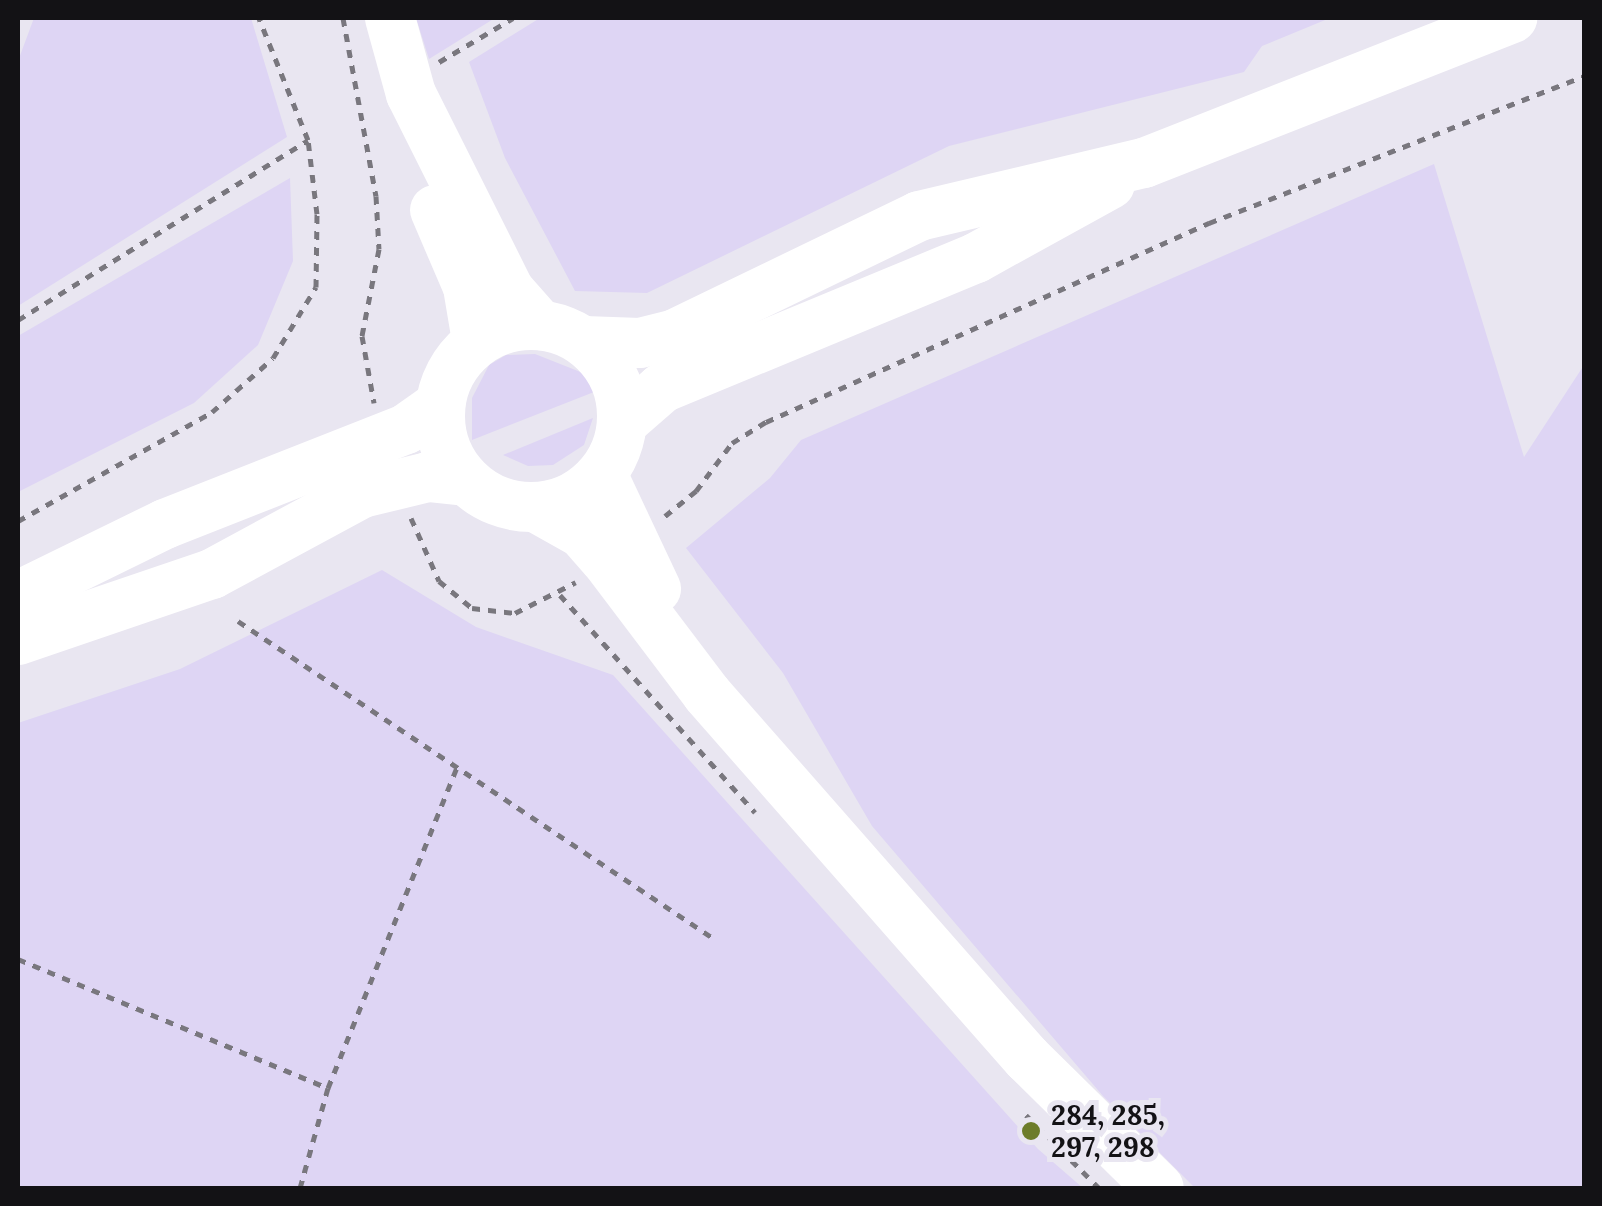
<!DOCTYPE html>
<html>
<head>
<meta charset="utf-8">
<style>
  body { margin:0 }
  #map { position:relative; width:1602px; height:1206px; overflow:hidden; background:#e9e6f1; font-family:Lora,serif }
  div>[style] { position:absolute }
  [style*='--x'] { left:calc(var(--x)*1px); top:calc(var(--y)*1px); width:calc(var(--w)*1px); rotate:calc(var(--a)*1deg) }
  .green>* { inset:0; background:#ded5f4 }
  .path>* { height:5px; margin-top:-2.5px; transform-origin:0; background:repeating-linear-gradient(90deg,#79777e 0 8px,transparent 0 16px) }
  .major>* { height:50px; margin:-25px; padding:0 25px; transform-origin:25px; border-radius:25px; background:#fff }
  .major>.ring { margin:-25px; padding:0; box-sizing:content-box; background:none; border:50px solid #fff; border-radius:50% }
  .dots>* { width:28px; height:28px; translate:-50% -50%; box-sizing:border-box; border:5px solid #e9e6f1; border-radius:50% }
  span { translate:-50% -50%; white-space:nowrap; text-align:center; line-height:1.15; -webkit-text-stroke:10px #e9e6f1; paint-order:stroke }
  .poi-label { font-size:28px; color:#131215; font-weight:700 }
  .left { translate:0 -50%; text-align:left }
  .frame { position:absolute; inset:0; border:20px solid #131215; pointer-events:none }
</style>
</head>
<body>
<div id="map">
  <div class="green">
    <i style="clip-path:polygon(34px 18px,251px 18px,287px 137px,18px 306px,18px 61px)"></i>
    <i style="clip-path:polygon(416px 18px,495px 18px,429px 59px)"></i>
    <i style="clip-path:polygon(540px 18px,1330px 18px,1262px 46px,1244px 72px,949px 146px,647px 293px,575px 291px,505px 158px,469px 62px)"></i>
    <i style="clip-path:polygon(1434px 164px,1524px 457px,1584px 365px,1584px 1188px,1195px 1188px,1103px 1096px,872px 826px,783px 673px,686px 548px,770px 478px,801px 440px)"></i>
    <i style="clip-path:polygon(290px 178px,293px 261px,258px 345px,194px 403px,18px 492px,18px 336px)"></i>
    <i style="clip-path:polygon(535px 354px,588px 375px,594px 392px,472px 440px,472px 398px,489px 365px,506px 355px)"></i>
    <i style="clip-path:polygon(593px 418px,584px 445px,553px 465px,528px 466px,503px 455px)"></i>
    <i style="clip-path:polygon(382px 570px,476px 627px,613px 675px,1038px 1149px,1083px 1188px,18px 1188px,18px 723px,180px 669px)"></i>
  </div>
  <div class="path">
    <i style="--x:343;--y:18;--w:181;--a:79.5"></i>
    <i style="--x:376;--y:196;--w:53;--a:86.8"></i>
    <i style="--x:379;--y:249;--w:89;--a:101.1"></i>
    <i style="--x:362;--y:336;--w:68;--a:79.8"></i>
    <i style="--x:439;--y:62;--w:86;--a:-30.7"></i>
    <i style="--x:18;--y:320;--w:341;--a:-31.8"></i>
    <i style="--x:665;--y:516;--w:40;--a:-39"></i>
    <i style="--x:696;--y:491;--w:60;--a:-53.1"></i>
    <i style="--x:732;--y:443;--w:40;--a:-32"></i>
    <i style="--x:766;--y:422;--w:486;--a:-24.2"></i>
    <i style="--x:1209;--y:223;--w:403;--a:-21.4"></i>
    <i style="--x:411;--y:518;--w:69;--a:66"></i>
    <i style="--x:439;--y:581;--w:43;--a:39.3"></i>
    <i style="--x:472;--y:608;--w:43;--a:6.6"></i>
    <i style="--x:515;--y:613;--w:68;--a:-26.9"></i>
    <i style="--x:18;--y:521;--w:223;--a:-29.3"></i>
    <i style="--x:212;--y:412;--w:81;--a:-41.5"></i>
    <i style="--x:273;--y:358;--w:83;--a:-58.8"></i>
    <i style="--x:316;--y:287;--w:73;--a:-89.2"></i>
    <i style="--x:317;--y:214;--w:75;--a:-96.9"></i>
    <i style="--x:308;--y:140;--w:131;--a:-111.9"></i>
    <i style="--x:560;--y:595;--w:292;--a:48.1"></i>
    <i style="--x:238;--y:621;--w:571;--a:33.72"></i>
    <i style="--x:18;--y:959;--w:336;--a:22.6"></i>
    <i style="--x:1026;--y:1115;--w:103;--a:45"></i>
    <i style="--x:300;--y:1188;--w:104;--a:-74.4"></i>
    <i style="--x:328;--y:1088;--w:344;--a:-68.1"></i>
  </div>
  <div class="major">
    <i style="--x:390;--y:18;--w:79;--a:74.6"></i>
    <i style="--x:411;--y:94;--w:219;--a:63.4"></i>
    <i style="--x:509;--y:290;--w:47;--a:48.5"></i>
    <i style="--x:435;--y:210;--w:84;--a:66.8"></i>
    <i style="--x:468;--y:287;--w:55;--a:80.5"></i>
    <i class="ring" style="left:440px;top:325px;width:132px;height:132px"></i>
    <i style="--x:584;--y:341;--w:56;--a:2"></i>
    <i style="--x:640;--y:343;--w:34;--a:-14"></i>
    <i style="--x:673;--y:335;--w:273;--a:-25.8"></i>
    <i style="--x:919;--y:216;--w:231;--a:-13.3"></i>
    <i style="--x:1144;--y:163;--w:396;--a:-21.5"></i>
    <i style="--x:622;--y:423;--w:53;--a:-41.2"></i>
    <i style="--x:662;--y:388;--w:340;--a:-22.5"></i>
    <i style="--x:976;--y:258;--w:153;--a:-28.9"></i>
    <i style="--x:602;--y:474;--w:127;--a:64.8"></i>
    <i style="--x:537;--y:508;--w:51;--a:29.1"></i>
    <i style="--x:582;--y:533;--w:35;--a:49"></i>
    <i style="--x:605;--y:559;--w:169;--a:52.9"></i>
    <i style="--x:707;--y:694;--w:485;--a:48.7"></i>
    <i style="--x:1027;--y:1058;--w:185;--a:44.6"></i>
    <i style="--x:18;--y:596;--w:164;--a:-26.1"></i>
    <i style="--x:165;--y:524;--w:259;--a:-21.5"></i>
    <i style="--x:406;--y:429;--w:42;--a:-35.2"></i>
    <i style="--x:18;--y:640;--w:205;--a:-18.8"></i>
    <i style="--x:212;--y:574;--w:170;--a:-28.4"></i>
    <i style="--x:362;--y:493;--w:68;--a:-13.6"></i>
    <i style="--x:428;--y:477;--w:38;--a:6"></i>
  </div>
  <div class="dots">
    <i style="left:1031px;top:1131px;background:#6d7c2a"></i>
  </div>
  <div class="poi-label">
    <span class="left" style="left:1051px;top:1131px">284, 285,<br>297, 298</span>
  </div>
  <div class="frame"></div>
</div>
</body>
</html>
